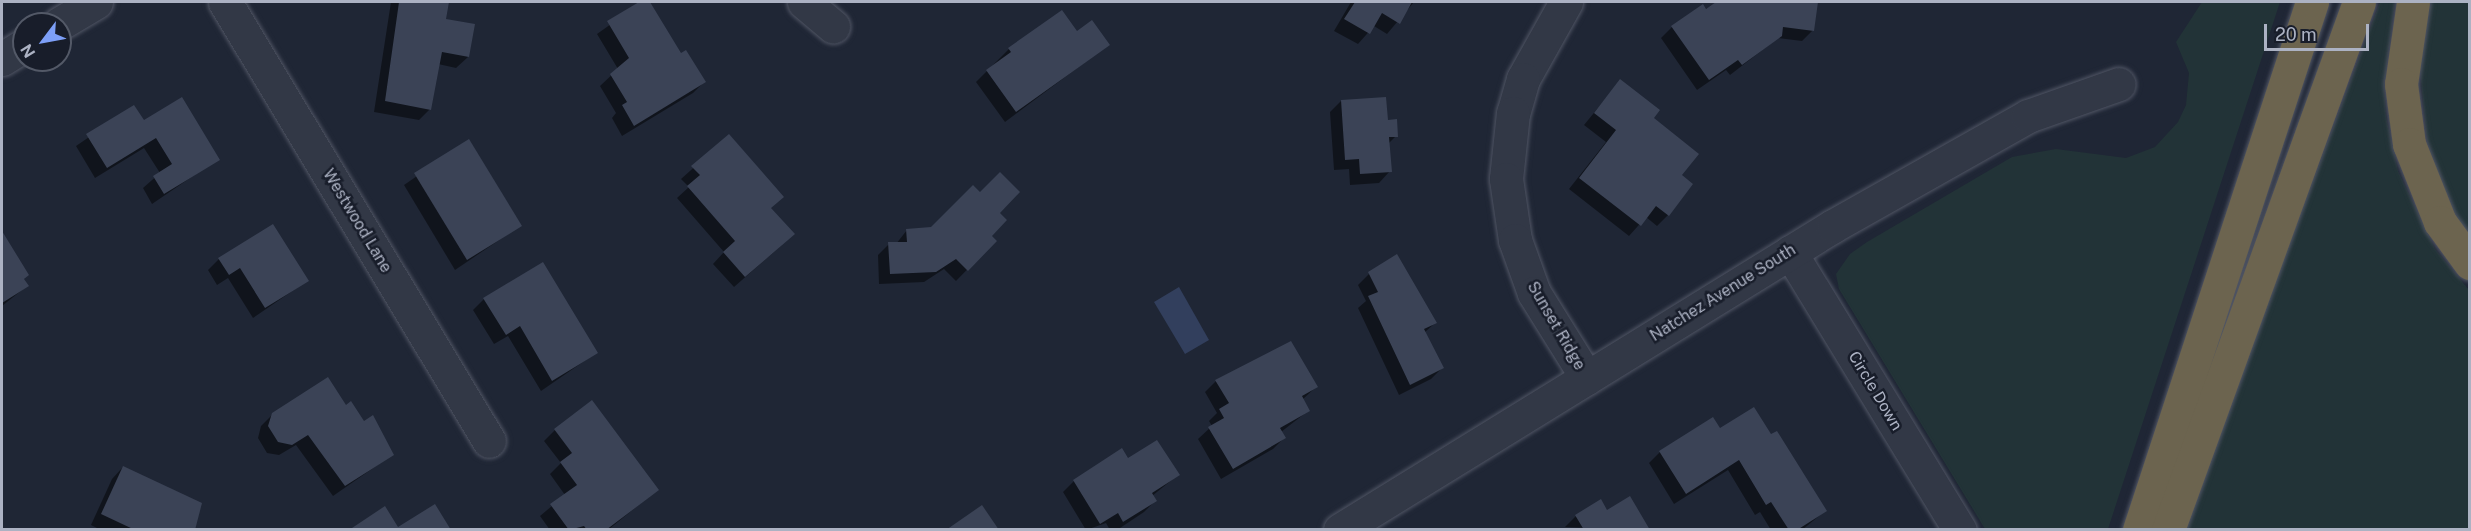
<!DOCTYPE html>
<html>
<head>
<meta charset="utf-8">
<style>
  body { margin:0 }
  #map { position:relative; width:2471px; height:531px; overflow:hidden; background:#1f2635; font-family:"Public Sans",sans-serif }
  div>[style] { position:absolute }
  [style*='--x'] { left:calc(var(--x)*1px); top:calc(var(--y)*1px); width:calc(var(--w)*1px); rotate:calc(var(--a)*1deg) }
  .green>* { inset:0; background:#223337 }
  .water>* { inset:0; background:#323f5d }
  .shadow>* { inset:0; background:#0007 }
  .building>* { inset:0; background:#3b4356 }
  .roads { filter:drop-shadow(0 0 2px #505564) drop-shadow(0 0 2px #505564) }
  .minor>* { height:33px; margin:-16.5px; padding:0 16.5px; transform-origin:16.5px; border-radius:16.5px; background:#323846 }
  .highway>* { height:33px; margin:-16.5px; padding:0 16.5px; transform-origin:16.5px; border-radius:16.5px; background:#6c644f }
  span { translate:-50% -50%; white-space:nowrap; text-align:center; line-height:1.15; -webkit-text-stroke:5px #181d2a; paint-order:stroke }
  .street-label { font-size:16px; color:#acb2c3 }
  .frame { position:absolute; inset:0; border:3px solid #acb2c3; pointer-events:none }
  .north { position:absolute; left:12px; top:12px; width:60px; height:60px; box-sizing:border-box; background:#181d2a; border:2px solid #535967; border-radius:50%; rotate:238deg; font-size:16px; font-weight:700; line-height:24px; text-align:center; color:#acb2c3 }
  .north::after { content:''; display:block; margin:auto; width:21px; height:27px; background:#7d9ff7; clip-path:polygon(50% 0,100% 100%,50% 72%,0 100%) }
  .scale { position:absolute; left:2264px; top:24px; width:105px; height:27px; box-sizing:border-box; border:3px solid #acb2c3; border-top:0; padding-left:8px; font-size:18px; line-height:21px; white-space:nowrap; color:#acb2c3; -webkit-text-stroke:4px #181d2a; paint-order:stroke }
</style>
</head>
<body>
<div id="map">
  <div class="green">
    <i style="clip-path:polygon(2202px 2px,2280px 2px,2108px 529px,1985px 529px,1839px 289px,1836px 274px,1850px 254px,1867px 242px,2012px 157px,2056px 149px,2126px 158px,2155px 147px,2178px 122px,2186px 105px,2189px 73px,2176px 42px)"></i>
    <i style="clip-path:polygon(2380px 2px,2395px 2px,2384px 85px,2386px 117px,2398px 171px,2435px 249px,2469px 290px,2469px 529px,2182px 530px)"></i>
    <i style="clip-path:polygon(2431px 2px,2469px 2px,2469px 236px,2450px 205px,2427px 142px,2419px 60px)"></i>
  </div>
  <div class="water">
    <i style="clip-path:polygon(1179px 287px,1209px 340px,1185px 354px,1154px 302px)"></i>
  </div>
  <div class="shadow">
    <i style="clip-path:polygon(391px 2px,448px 2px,444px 20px,468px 57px,456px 68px,438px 64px,430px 109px,419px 120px,374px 112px)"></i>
    <i style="clip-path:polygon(642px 2px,648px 2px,681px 55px,704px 82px,693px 93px,622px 136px,612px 118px,616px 113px,600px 86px,618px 69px,597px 34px)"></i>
    <i style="clip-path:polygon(1351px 2px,1414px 2px,1387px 34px,1374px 26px,1358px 44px,1334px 31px)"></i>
    <i style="clip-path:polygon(1719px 2px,1817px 2px,1813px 30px,1802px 41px,1778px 38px,1730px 75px,1726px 70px,1697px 90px,1661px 38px,1672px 27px)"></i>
    <i style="clip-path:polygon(1062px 12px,1076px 33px,1108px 45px,1005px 122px,976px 82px,1009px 49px)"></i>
    <i style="clip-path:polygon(1620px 81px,1651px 119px,1668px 215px,1657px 226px,1646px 217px,1629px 236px,1569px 189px,1606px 142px,1584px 125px)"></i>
    <i style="clip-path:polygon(1341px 101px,1387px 121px,1396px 136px,1388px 144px,1390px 171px,1379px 183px,1350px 185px,1349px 169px,1334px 170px,1330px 112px)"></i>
    <i style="clip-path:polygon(133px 107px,143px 122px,218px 159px,152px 204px,143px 188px,160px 173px,144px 148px,95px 178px,76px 146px)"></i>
    <i style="clip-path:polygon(729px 136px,770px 208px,782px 245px,734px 287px,713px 264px,724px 252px,677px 198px,689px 187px,681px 179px)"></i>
    <i style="clip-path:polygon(468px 141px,520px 226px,455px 270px,404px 185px)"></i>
    <i style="clip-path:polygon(980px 194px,998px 213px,989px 236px,995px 241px,956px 281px,944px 269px,924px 282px,879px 284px,878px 255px,889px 244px,896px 244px,907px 230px,931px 229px)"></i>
    <i style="clip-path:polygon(2px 234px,27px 275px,23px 280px,27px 286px,2px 306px)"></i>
    <i style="clip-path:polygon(219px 259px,307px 281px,253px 318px,228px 278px,217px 285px,208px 270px)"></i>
    <i style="clip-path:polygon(1369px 274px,1435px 323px,1424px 333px,1442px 368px,1431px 379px,1399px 395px,1358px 308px,1366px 301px,1358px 285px)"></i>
    <i style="clip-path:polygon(484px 299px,596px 353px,541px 391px,508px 336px,494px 344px,473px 310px)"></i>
    <i style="clip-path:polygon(1216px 381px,1316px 387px,1302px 400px,1308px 411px,1281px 432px,1284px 438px,1273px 449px,1221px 479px,1198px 439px,1212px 426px,1209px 421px,1217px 413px,1205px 392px)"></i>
    <i style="clip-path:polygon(273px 414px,363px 423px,392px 455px,333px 496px,296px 445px,279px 455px,267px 453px,258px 438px,261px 426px)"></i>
    <i style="clip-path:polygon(555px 430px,657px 490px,608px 530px,550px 530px,540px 516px,565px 495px,550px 474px,561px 463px,544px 441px)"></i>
    <i style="clip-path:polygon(1719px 430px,1825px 511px,1802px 530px,1771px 530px,1760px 512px,1755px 515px,1728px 470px,1674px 504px,1649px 463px,1660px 452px)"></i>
    <i style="clip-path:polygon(1128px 460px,1178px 475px,1152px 496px,1155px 501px,1144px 512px,1117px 530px,1110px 530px,1106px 523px,1086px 530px,1063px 492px,1074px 481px)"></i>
    <i style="clip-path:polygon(123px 467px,193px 530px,101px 530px,91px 525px,112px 479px)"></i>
    <i style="clip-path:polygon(1607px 512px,1648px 530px,1565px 527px,1576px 516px)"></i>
  </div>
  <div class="building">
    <i style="clip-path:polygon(399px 2px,449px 2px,446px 19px,475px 24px,469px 57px,442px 52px,431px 110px,385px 101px)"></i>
    <i style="clip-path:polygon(639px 2px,650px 2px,681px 53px,686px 50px,706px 82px,634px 126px,622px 105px,627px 102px,610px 74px,629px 58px,607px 21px)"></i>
    <i style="clip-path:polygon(1355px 2px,1412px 2px,1400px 24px,1382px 13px,1370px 34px,1344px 19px)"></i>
    <i style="clip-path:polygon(1716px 2px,1818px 2px,1814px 31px,1783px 27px,1782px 36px,1742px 65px,1738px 60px,1709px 80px,1671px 26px,1703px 4px,1706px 9px)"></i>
    <i style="clip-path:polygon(1062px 10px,1077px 31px,1092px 20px,1110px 45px,1016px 112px,986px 70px,1011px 52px,1008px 48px)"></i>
    <i style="clip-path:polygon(1620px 79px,1660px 110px,1654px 118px,1699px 154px,1682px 175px,1693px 184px,1669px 216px,1656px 206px,1641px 226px,1579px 178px,1616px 130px,1594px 113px)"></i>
    <i style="clip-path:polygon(182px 97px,220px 160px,164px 194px,153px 176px,172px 164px,156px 138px,107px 168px,86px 134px,134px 105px,144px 120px)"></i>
    <i style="clip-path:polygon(1386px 97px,1388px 120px,1397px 119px,1398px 137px,1389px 137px,1392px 172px,1360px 174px,1359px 159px,1345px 160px,1341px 100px)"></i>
    <i style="clip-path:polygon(729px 134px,784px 197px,771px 208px,795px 234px,745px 277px,723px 252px,735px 241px,687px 186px,700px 175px,691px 166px)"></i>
    <i style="clip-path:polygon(469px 139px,522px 226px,467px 260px,414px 173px)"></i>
    <i style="clip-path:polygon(1000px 172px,1020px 192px,1000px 213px,1007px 220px,992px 236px,997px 241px,968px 271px,956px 259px,936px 272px,890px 274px,888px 242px,907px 242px,906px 229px,931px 227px,973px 185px,980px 192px)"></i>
    <i style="clip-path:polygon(273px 224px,309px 281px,265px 308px,240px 268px,229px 275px,218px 258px)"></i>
    <i style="clip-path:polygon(2px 231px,29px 275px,24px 279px,29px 286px,2px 303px)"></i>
    <i style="clip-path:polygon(1397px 254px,1437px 323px,1424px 329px,1444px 368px,1410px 385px,1368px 296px,1378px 292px,1368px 272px)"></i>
    <i style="clip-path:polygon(543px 262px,598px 353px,552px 381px,520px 326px,506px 335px,483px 298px)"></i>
    <i style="clip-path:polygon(1291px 341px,1318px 387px,1302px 396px,1310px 411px,1280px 428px,1286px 438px,1233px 469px,1208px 427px,1224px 418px,1219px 409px,1229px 403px,1215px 380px)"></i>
    <i style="clip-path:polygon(328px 377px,346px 405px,351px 401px,364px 421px,373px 415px,394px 455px,345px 486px,308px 435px,292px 445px,278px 442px,268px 426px,272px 413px)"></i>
    <i style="clip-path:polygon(592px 400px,659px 490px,606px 530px,587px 530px,584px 526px,569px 530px,550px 504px,577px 485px,560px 462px,572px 453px,554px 429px)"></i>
    <i style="clip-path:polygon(1754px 407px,1771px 434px,1777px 431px,1827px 511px,1797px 530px,1789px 530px,1771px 502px,1766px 505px,1739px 460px,1686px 494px,1659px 451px,1713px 417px,1720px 428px)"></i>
    <i style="clip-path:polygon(1157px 440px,1180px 475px,1152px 493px,1157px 501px,1123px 522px,1118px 513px,1100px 524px,1073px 480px,1122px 448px,1128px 458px)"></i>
    <i style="clip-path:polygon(123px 466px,202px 503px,195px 530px,135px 530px,101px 514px)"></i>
    <i style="clip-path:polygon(1630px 496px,1650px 530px,1584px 530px,1575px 515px,1601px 499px,1607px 510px)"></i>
    <i style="clip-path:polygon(435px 504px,451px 530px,349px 530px,385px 506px,398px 527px)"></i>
    <i style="clip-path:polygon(982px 505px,999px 530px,946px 530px)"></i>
  </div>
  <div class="roads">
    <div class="minor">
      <i style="--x:225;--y:2;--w:512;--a:58.98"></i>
      <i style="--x:804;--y:2;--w:38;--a:40"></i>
      <i style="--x:1566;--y:2;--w:88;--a:119.2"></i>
      <i style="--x:1523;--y:79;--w:35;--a:106"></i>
      <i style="--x:1513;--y:113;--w:66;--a:96.1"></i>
      <i style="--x:1506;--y:179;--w:62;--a:81.6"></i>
      <i style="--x:1515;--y:240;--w:56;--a:70.3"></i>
      <i style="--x:1534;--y:293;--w:100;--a:58.1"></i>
      <i style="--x:59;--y:24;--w:43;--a:-30.7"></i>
      <i style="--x:2;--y:59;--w:26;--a:-32"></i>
      <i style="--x:1790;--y:252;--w:326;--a:58.6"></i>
      <i style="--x:1340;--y:530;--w:579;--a:-31.66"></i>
      <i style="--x:1833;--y:226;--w:224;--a:-29.4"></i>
      <i style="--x:2028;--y:116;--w:96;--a:-19.4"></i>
    </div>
    <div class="highway">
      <i style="--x:2413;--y:2;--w:83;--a:98.3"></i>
      <i style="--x:2401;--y:84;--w:61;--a:82.4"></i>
      <i style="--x:2409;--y:144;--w:84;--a:68.3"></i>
      <i style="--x:2440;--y:222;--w:51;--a:53.8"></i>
      <i style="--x:2139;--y:530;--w:556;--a:-71.86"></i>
      <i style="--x:2168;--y:530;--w:561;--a:-70.11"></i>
    </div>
  </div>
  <div class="street-label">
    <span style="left:357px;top:221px;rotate:59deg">Westwood Lane</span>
    <span style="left:1723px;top:293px;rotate:-32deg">Natchez Avenue South</span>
    <span style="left:1556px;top:326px;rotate:60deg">Sunset Ridge</span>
    <span style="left:1875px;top:391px;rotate:59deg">Circle Down</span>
  </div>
  <div class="frame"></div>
  <div class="north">N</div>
  <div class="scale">20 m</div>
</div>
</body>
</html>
